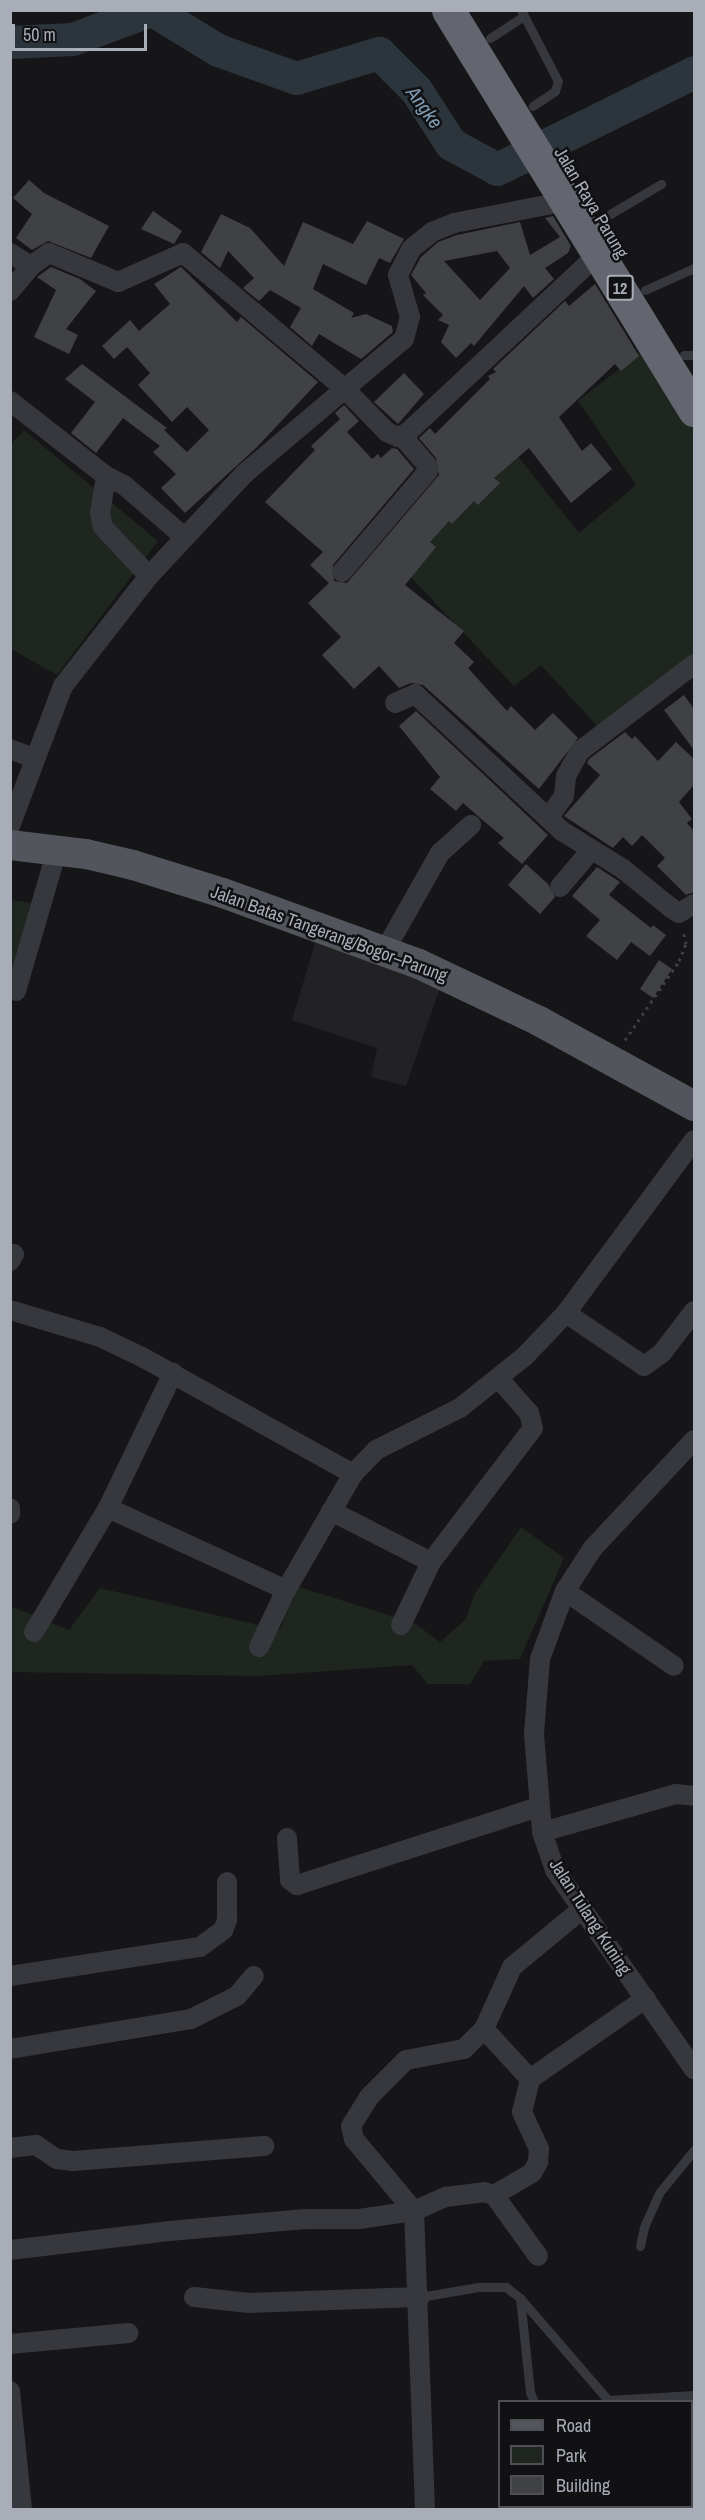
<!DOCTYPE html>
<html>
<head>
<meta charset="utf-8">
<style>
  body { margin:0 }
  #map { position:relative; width:705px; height:2520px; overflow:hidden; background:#161618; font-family:"Archivo Narrow",sans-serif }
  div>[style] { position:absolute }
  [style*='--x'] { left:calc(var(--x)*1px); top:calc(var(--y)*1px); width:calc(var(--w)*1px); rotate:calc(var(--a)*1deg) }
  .built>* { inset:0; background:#222225 }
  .green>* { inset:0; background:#1e261f }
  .river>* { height:33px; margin:-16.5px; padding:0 16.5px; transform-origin:16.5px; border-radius:16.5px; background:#2c353c }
  .building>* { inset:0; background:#404145 }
  .path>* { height:3px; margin-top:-1.5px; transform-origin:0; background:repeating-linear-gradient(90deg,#3d3f44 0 3px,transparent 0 7.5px) }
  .lane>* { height:9px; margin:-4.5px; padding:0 4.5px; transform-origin:4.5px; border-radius:4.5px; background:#37383d }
  .street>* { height:20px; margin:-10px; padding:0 10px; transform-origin:10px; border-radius:10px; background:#37383d }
  .primary>* { height:30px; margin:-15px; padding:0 15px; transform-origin:15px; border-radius:15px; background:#53555c }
  .highway>* { height:33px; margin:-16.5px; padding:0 16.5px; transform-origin:16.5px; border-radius:16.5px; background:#63666e }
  span { translate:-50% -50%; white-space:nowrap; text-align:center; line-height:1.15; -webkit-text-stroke:5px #111113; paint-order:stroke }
  .shield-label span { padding:2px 4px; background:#111113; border:2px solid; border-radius:4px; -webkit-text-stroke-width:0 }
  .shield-label { font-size:16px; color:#a8adb8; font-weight:700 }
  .street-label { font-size:18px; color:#a8adb8 }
  .water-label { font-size:20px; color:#7f9bb3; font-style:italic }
  .frame { position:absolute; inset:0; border:12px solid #a8adb8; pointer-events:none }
  .legend { position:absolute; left:498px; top:2400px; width:195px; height:108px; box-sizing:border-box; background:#111113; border:2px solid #4d4f55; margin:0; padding:8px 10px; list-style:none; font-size:18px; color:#a8adb8 }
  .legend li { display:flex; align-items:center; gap:12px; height:30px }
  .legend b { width:30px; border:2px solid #4d4f55 }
  .scale { position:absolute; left:12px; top:24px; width:135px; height:27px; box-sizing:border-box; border:3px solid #a8adb8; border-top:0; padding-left:8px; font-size:18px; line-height:21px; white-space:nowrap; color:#a8adb8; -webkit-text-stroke:4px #111113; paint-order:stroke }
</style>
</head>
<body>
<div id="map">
  <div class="built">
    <i style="clip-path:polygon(319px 930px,443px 979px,406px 1086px,371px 1077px,377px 1048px,292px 1020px)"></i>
    <i style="clip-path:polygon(692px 2413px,694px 2509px,591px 2509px,591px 2507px,692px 2506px)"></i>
  </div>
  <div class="green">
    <i style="clip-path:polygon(655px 341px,694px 404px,694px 657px,600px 729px,541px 665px,514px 686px,401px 567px,516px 454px,579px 533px,636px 485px,578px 401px)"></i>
    <i style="clip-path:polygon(24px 430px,158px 541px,57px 675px,11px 649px,10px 445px)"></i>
    <i style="clip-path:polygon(11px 900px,32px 903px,11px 973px)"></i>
    <i style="clip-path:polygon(521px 1527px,564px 1558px,520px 1659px,484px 1661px,470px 1684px,428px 1684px,412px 1665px,258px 1676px,11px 1672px,10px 1606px,69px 1630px,100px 1588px,280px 1630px,296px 1586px,414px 1623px,440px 1642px,466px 1619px,474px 1595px)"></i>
  </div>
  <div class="river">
    <i style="--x:152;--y:10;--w:77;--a:31.2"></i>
    <i style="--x:218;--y:50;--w:83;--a:19.7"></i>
    <i style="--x:296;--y:78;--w:87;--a:-16.8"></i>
    <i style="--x:379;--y:53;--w:52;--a:45"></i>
    <i style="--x:416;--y:90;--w:64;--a:57.1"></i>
    <i style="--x:451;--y:144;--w:52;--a:28.5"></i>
    <i style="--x:497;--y:169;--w:220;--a:-26.2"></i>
    <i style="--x:10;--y:42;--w:62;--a:-2.8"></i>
    <i style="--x:72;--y:39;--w:84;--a:-20.2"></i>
  </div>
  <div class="building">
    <i style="clip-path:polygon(29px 180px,44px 193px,109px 226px,91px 258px,48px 241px,32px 250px,16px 238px,32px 214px,13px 198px)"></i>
    <i style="clip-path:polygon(153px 211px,182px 231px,174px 244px,141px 229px)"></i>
    <i style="clip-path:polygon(221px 214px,250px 228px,284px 266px,303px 222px,353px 244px,367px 221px,404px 239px,390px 263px,379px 258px,366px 285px,323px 264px,313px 289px,354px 313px,351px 318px,366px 314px,392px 326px,393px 332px,361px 359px,319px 334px,312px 346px,290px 327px,301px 308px,270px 290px,259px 301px,243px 288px,254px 278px,228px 251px,220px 268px,201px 252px)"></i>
    <i style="clip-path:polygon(evenodd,553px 216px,571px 246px,568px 253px,545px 268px,554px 279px,533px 298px,524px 286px,474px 346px,471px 343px,456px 358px,441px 342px,449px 325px,438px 320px,443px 315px,423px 295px,426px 293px,411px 275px,421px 257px,438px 242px,457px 235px,520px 222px,530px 255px,560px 237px,545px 218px,553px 216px,497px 251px,510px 268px,480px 300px,444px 261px,497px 251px)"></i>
    <i style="clip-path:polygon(51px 267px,80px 279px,96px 291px,66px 329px,78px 335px,69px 354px,34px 337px,56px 290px,37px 277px)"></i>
    <i style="clip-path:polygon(181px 267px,237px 322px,241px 317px,318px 382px,257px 447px,185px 513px,161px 488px,176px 474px,153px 452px,160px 446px,123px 418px,96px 453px,71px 433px,95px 402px,65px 379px,82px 364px,167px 428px,164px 430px,187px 452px,209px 430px,187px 407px,172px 422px,138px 385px,150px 373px,127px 347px,114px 359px,102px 346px,130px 320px,139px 331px,170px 304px,154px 284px)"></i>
    <i style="clip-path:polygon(595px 284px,639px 356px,621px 371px,615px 364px,559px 417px,582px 451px,591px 443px,612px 469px,571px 503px,529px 448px,494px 478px,500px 483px,478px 505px,474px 501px,452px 524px,449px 521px,430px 542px,436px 547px,405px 585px,464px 631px,454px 643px,474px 662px,468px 668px,507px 711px,511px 706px,535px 730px,553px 713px,578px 738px,539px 789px,423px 685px,411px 683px,399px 688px,379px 666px,354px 689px,322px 655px,341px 637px,308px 603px,329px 583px,310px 565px,323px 552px,265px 502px,315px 450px,311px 446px,340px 419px,335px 413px,344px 405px,359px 421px,347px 432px,372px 459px,378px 454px,381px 458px,392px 448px,397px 449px,414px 469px,333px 565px,334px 581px,347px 583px,439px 475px,436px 458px,419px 438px,430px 428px,435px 434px,490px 379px,488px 376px,496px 372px,493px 369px,565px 301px,569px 306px)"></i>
    <i style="clip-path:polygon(404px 373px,424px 394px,398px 424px,374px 402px)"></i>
    <i style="clip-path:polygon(684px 695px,694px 709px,694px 750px,664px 710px)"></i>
    <i style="clip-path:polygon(416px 711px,548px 835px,522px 864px,498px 843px,504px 838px,479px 817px,463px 803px,456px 811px,430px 789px,440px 777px,399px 726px)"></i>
    <i style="clip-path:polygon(625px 732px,632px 739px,635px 736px,658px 761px,676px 742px,694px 759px,694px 785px,679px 802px,692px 819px,687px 823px,694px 831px,694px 892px,686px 895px,657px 866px,665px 858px,642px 835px,632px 846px,623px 837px,613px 848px,564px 816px,600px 775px,587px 763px,589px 759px)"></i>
    <i style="clip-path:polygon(526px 864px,548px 884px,555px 897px,540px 914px,508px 885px)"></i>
    <i style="clip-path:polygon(597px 867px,620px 882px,609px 895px,651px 928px,653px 925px,666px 935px,650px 956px,631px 942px,617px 960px,586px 936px,600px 920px,572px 896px)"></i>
    <i style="clip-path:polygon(659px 960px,672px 969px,653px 998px,640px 989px)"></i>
  </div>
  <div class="path">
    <i style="--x:625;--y:1040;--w:96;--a:-55.6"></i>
    <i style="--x:679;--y:961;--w:18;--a:-68"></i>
    <i style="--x:686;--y:944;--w:14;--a:-102"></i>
  </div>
  <div class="lane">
    <i style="--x:521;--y:10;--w:80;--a:62.5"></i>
    <i style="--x:558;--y:81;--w:10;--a:107"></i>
    <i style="--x:555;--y:91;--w:27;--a:146"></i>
    <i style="--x:490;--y:38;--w:40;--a:-32.9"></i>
    <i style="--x:600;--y:220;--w:71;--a:-30.5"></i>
    <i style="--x:645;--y:290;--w:54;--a:-24.2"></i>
    <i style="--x:684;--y:355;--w:10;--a:0"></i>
    <i style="--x:640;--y:2246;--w:19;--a:-78"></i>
    <i style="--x:644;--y:2227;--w:37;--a:-66"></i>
    <i style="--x:659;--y:2193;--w:55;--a:-50.9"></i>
    <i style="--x:420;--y:2297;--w:59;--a:-9.8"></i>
    <i style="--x:478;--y:2287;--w:28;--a:0"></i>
    <i style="--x:506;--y:2287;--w:18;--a:38"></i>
    <i style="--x:520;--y:2298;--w:135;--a:49.2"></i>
    <i style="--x:608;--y:2400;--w:86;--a:-3.3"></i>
    <i style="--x:520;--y:2298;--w:95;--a:83.9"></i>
    <i style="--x:530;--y:2392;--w:11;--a:68"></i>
  </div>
  <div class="street">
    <i style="--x:10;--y:253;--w:25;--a:32"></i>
    <i style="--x:10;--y:291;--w:33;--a:-50"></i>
    <i style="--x:31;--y:266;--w:22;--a:-36"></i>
    <i style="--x:49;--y:253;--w:75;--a:22.8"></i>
    <i style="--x:118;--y:282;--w:71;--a:-24"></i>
    <i style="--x:183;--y:253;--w:210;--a:40"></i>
    <i style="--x:344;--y:388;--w:62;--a:45.7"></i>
    <i style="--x:387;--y:432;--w:12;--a:24"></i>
    <i style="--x:398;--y:437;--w:10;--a:-24"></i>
    <i style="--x:407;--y:433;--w:262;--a:-43.1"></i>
    <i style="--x:10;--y:401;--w:122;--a:38"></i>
    <i style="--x:106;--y:476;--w:20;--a:27"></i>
    <i style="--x:124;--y:485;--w:78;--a:40.8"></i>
    <i style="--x:106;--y:476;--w:37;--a:99"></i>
    <i style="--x:100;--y:513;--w:14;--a:78"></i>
    <i style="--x:103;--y:527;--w:67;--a:46.8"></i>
    <i style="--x:342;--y:572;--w:133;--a:-49.6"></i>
    <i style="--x:428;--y:471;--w:6;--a:-99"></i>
    <i style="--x:427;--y:465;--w:38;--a:-131"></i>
    <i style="--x:395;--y:703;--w:22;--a:-24"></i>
    <i style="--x:415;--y:694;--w:201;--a:43"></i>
    <i style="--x:562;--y:831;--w:72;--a:31.9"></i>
    <i style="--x:623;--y:869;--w:62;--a:39.1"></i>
    <i style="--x:671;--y:908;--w:9;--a:32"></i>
    <i style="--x:679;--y:913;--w:17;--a:-31"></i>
    <i style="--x:10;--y:749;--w:26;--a:21"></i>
    <i style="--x:548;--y:818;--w:27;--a:-54"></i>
    <i style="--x:564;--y:796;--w:20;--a:-84"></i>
    <i style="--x:566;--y:776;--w:29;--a:-61"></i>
    <i style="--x:580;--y:751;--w:143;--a:-37.3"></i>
    <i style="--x:10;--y:826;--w:150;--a:-69.3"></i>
    <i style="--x:63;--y:686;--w:140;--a:-52"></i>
    <i style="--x:149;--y:576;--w:139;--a:-47"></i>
    <i style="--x:244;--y:474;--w:209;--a:-40.2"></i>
    <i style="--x:404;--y:339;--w:23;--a:-75"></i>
    <i style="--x:410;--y:317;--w:44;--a:-105.9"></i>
    <i style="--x:398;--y:275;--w:29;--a:-63"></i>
    <i style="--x:411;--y:249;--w:27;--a:-39"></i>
    <i style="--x:432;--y:232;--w:24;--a:-22"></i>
    <i style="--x:454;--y:223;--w:115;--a:-11"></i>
    <i style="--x:560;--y:887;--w:48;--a:-50"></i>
    <i style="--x:384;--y:952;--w:114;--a:-60.5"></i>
    <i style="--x:440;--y:853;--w:42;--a:-42.1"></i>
    <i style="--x:16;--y:991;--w:147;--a:-73.8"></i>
    <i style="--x:10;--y:1261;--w:8;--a:-60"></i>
    <i style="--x:10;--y:1310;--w:94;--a:16.7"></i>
    <i style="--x:100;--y:1337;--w:47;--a:25.5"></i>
    <i style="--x:142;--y:1357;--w:241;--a:29"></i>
    <i style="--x:566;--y:1313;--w:94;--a:34.2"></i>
    <i style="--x:644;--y:1366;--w:22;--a:-36"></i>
    <i style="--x:662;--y:1353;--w:53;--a:-52.7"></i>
    <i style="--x:694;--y:1440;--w:148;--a:133.1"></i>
    <i style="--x:593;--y:1548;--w:51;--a:123.1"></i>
    <i style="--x:565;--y:1591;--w:72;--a:110.2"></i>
    <i style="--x:540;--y:1659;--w:75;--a:94.6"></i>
    <i style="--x:534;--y:1734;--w:98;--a:85.3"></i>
    <i style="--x:542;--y:1832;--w:40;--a:71.1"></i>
    <i style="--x:555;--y:1870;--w:243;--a:55.1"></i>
    <i style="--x:10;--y:1508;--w:6;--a:90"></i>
    <i style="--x:108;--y:1508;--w:196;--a:24.7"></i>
    <i style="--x:331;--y:1511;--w:112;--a:27"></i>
    <i style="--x:565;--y:1591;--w:132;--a:34.5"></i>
    <i style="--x:401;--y:1625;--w:70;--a:-64.5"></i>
    <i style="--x:431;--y:1562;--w:168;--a:-52.7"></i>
    <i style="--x:533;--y:1428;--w:16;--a:-105"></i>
    <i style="--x:529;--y:1413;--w:45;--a:-131.4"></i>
    <i style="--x:34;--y:1632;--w:144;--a:-59.2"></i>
    <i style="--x:108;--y:1508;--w:150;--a:-64.3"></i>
    <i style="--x:259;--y:1647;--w:63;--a:-64.7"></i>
    <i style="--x:286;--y:1590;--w:134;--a:-60"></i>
    <i style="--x:353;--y:1474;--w:33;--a:-46"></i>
    <i style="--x:376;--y:1450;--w:94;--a:-26.6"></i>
    <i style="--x:460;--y:1408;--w:83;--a:-38.7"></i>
    <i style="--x:525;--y:1356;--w:59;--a:-46.4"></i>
    <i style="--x:566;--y:1313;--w:215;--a:-53.5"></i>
    <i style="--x:542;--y:1832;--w:139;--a:-15.8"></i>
    <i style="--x:676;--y:1794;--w:18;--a:6"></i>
    <i style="--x:287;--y:1838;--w:42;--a:85.9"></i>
    <i style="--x:290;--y:1880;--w:9;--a:36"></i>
    <i style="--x:297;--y:1885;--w:254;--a:-17.9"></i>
    <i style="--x:10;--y:1976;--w:192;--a:-8.7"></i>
    <i style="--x:200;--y:1947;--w:29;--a:-36"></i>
    <i style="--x:223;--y:1930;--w:11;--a:-68"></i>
    <i style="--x:227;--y:1920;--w:38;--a:-90"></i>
    <i style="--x:10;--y:2049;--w:183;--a:-9.4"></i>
    <i style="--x:191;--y:2019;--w:51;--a:-26.6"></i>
    <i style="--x:237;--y:1996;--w:26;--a:-50"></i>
    <i style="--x:530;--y:2079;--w:68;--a:-132.6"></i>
    <i style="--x:484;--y:2029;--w:68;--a:-65.7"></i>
    <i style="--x:512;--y:1967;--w:91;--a:-39.6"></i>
    <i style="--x:10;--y:2148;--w:26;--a:-7"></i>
    <i style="--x:36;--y:2145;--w:25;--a:34"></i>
    <i style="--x:57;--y:2159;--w:16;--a:7"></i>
    <i style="--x:73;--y:2161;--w:192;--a:-4.5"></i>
    <i style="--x:494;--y:2195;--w:44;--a:-30.1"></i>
    <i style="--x:532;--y:2173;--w:13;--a:-61"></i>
    <i style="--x:538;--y:2162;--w:13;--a:-86"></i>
    <i style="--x:539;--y:2149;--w:41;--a:-114.7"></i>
    <i style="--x:522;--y:2112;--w:34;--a:-76"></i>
    <i style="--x:530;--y:2079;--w:141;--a:-34.9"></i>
    <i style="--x:10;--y:2250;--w:160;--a:-6.8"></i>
    <i style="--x:169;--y:2231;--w:137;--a:-5"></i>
    <i style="--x:305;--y:2219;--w:54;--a:0"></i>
    <i style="--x:359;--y:2219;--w:56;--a:-8.3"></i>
    <i style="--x:414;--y:2211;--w:34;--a:-24"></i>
    <i style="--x:445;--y:2197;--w:39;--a:-7"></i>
    <i style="--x:484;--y:2192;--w:10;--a:17"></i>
    <i style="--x:494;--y:2195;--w:75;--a:54.2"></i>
    <i style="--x:194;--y:2297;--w:56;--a:6.1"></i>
    <i style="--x:250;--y:2303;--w:170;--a:-2"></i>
    <i style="--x:10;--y:2344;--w:119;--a:-5.3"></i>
    <i style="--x:10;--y:2391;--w:120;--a:84.2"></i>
    <i style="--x:425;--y:2510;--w:299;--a:-92.1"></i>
    <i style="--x:414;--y:2211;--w:94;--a:-129.8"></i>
    <i style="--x:354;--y:2139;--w:13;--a:-103"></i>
    <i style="--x:351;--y:2126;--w:34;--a:-58"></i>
    <i style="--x:369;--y:2097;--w:52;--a:-45"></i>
    <i style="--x:406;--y:2060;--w:59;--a:-10.7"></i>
    <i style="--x:464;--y:2049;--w:28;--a:-45"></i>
  </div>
  <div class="primary">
    <i style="--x:10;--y:845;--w:77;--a:6.8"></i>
    <i style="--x:86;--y:854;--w:48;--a:13.2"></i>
    <i style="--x:133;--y:865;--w:94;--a:17.3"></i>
    <i style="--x:223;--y:893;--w:208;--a:19.9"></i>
    <i style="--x:419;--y:964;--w:133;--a:25.4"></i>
    <i style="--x:539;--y:1021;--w:177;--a:28.7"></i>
  </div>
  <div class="highway">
    <i style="--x:448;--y:10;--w:470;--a:58.4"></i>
  </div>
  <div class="shield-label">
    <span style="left:620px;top:288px">12</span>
  </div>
  <div class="street-label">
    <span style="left:591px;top:203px;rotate:59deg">Jalan Raya Parung</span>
    <span style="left:329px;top:934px;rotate:20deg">Jalan Batas Tangerang/Bogor–Parung</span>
    <span style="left:590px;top:1917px;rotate:57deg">Jalan Tulang Kuning</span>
  </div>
  <div class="water-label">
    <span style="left:425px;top:107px;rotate:54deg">Angke</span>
  </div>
  <div class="frame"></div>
  <ul class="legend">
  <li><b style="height:8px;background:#53555c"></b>Road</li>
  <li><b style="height:16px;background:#1e261f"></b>Park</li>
  <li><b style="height:16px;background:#404145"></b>Building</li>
  </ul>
  <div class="scale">50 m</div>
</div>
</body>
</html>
